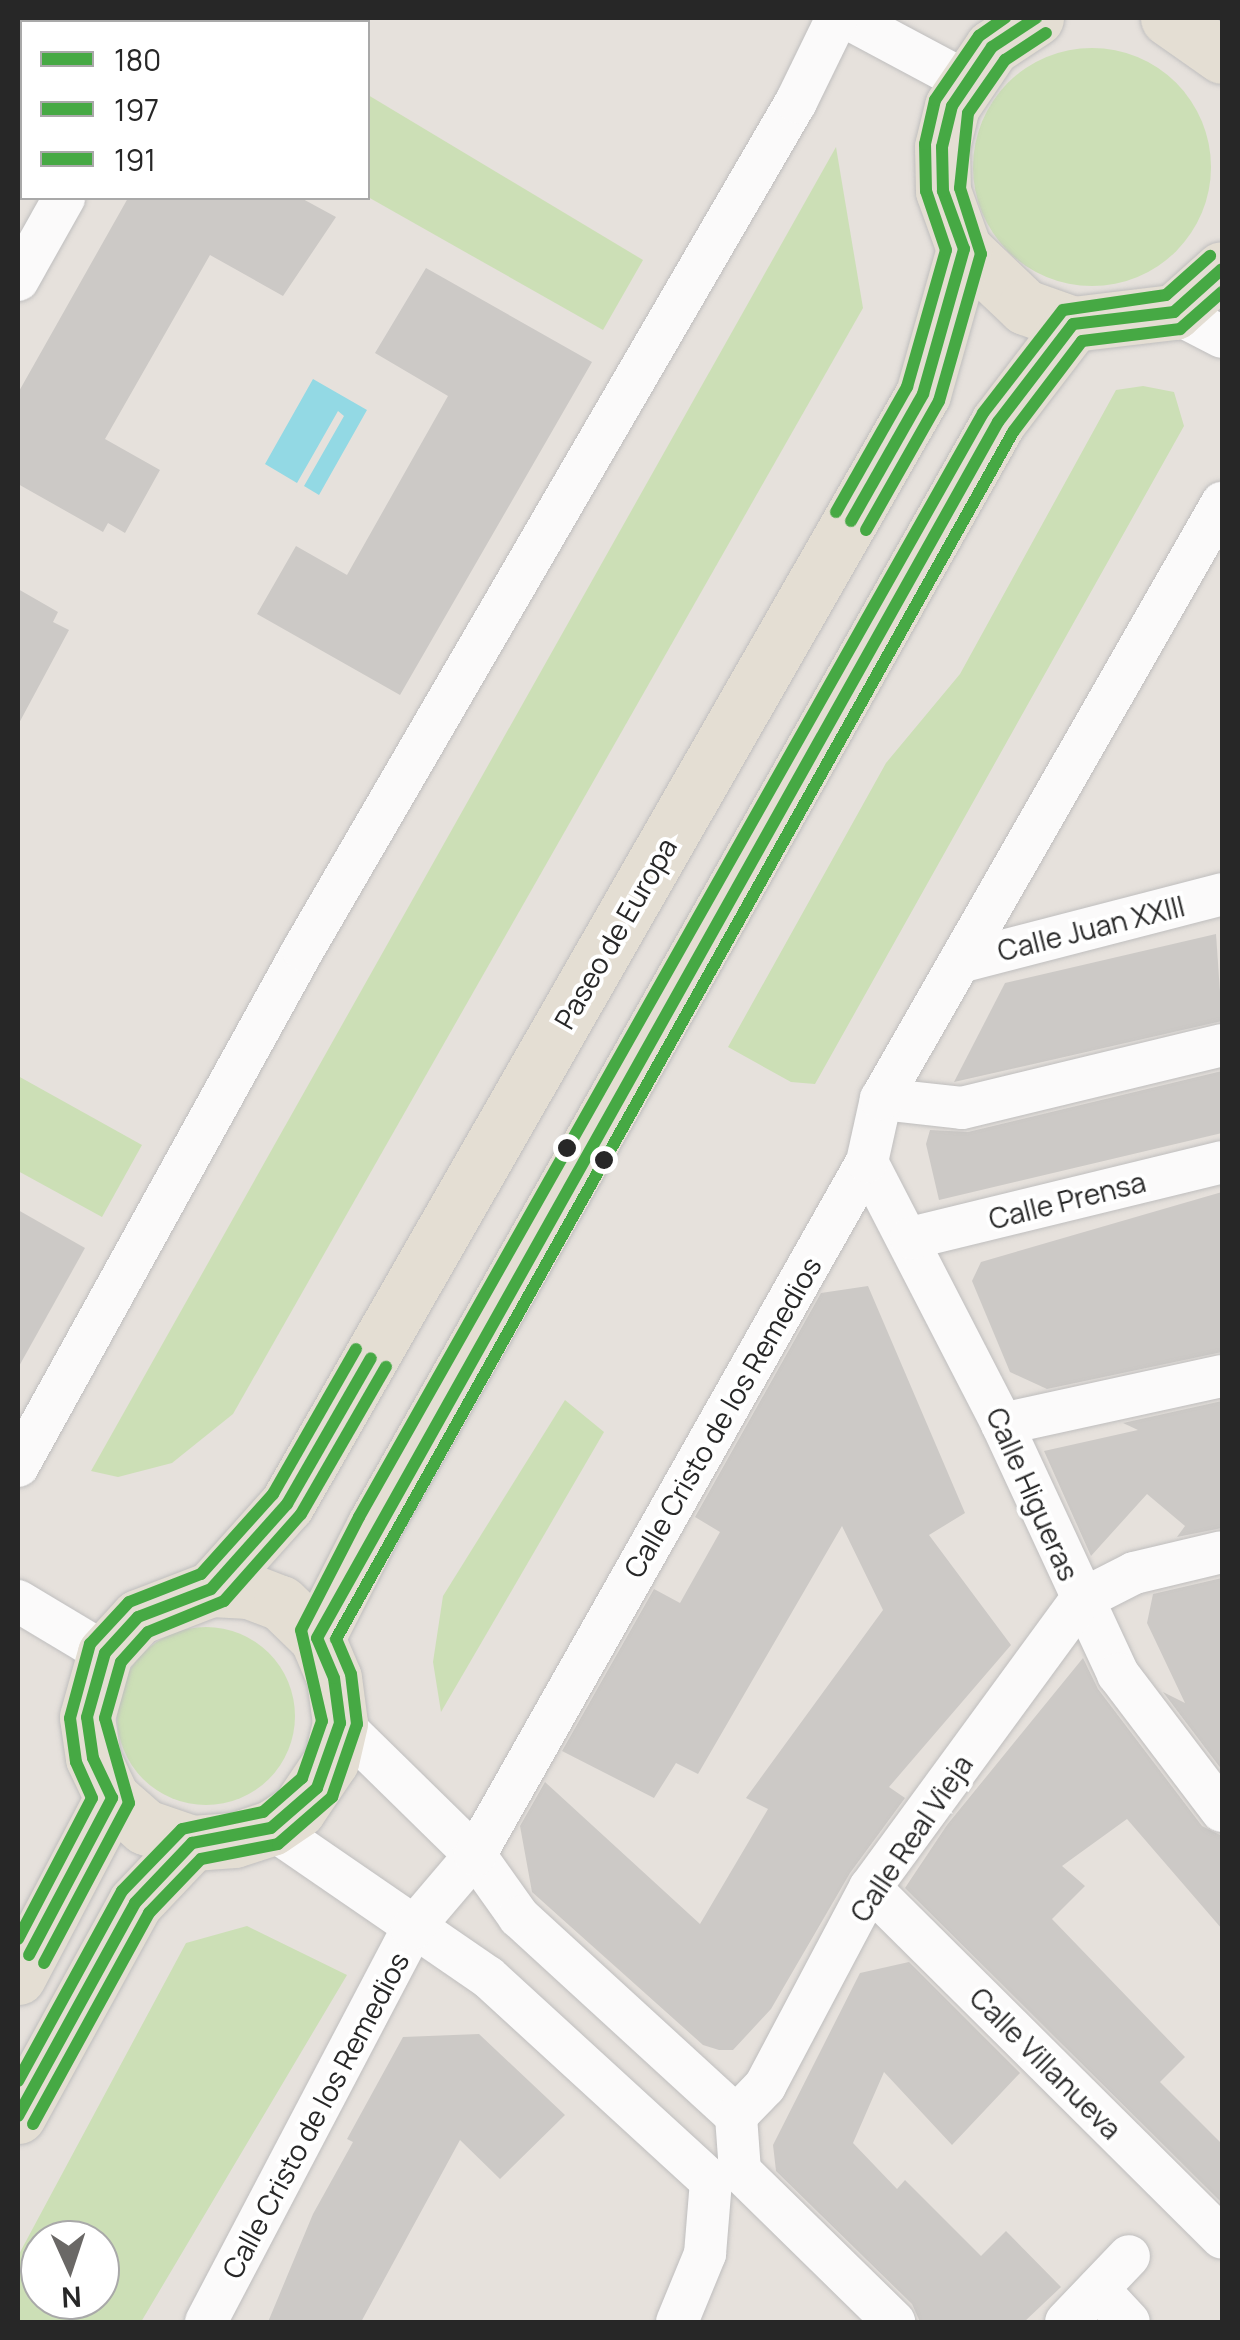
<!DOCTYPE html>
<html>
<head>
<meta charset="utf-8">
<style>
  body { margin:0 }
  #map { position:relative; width:1240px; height:2340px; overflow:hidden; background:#e6e1dc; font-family:Manrope,sans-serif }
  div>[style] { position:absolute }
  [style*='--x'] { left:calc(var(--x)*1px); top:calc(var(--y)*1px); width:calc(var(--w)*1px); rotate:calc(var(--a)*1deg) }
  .green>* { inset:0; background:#ccdfb6 }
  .round { border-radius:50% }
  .water>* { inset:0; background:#93d9e4 }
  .building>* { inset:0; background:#ccc9c6 }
  .roads { filter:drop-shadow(0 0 2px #bfbebe) drop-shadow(0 0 2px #bfbebe) }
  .street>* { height:42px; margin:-21px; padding:0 21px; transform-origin:21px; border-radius:21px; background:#fbfafa }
  .primary>* { height:55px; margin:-27.5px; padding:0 27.5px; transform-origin:27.5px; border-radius:27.5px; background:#e4ded3 }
  .bus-1>* { height:12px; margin:-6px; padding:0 6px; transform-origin:6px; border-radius:6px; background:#46a944 }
  .bus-2>* { height:12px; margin:-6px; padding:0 6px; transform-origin:6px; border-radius:6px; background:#46a944 }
  .bus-3>* { height:12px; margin:-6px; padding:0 6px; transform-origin:6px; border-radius:6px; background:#46a944 }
  .dots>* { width:28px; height:28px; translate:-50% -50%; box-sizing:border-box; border:5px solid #fff; border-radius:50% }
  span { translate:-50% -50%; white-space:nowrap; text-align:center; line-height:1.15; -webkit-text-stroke:8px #fff; paint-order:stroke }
  .street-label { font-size:28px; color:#272727 }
  .frame { position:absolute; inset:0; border:20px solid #272727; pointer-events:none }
  .legend { position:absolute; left:20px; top:20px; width:350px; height:180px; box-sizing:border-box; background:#fff; border:2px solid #a9a9a9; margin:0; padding:12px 18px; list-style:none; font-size:30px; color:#272727 }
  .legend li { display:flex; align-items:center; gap:20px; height:50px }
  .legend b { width:50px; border:2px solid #a9a9a9 }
  .north { position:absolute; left:20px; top:2220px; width:100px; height:100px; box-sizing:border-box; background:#fff; border:2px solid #a9a9a9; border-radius:50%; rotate:177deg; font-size:28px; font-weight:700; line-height:40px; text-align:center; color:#272727 }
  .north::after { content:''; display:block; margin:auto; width:35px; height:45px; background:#6a6866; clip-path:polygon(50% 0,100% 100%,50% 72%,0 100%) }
</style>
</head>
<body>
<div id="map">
  <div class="green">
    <i class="round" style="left:973px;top:48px;width:238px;height:238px"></i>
    <i style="clip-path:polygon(368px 95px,643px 260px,603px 330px,368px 197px)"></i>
    <i style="clip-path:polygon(836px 147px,863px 308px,233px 1414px,172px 1463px,118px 1477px,91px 1471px)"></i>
    <i style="clip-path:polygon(1143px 386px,1174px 392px,1184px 426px,815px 1084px,791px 1082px,728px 1047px,886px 763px,960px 674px,1116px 390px)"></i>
    <i style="clip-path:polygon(18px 1076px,142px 1145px,102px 1217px,18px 1171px)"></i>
    <i style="clip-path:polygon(565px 1400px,604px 1432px,441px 1712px,433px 1662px,443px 1596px)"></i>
    <i class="round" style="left:117px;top:1627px;width:178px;height:178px"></i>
    <i style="clip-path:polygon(evenodd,247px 1926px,347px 1975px,141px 2322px,18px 2322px,18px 2256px,186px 1943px,247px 1926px,40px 2240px,100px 2240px,100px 2300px,40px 2300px,40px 2240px)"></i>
  </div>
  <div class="water">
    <i style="clip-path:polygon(313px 379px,367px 410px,319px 495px,304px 486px,344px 416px,338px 411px,297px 483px,265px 464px)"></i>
  </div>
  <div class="building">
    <i style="clip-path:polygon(128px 198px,301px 198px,336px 217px,283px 296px,210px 255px,105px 439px,160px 470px,125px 533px,108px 523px,103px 532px,18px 484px,18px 393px)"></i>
    <i style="clip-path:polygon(426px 268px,592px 362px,400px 695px,257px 614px,296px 546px,347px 575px,448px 396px,375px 353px)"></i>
    <i style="clip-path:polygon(18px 589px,58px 612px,53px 622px,69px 630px,18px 725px)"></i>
    <i style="clip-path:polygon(1216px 934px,1222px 1021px,954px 1082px,1005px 983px)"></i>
    <i style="clip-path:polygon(1222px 1071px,1222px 1133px,939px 1200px,926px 1144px,930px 1130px,968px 1132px)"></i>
    <i style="clip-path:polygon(1222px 1192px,1222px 1352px,1047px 1389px,1010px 1372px,972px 1281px,981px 1262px)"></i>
    <i style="clip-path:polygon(18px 1210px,85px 1248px,18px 1368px)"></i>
    <i style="clip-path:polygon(868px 1286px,965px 1513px,929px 1535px,1011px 1645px,889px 1787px,905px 1798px,850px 1873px,771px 2009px,733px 2050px,719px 2050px,703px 2045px,532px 1892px,520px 1826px,545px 1782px,700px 1924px,768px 1809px,746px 1798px,883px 1610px,842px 1526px,698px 1774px,676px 1763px,654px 1798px,562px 1751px,654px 1589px,680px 1603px,720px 1532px,695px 1517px,821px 1293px)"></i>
    <i style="clip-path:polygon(1222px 1401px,1222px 1528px,1177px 1537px,1185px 1526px,1147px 1494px,1091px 1556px,1044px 1451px,1138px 1430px,1123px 1423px)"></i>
    <i style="clip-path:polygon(1222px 1578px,1222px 1770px,1163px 1692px,1185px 1703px,1147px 1623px,1153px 1594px)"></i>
    <i style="clip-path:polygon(1083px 1658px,1098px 1689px,1202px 1826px,1222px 1836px,1222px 1929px,1127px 1819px,1062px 1866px,1085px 1886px,1052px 1919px,1185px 2057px,1160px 2082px,1222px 2144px,1222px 2203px,905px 1888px,947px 1825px)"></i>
    <i style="clip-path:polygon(909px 1962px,1020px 2073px,952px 2145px,884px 2072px,853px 2143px,897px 2189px,905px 2180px,981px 2256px,1006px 2231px,1061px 2287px,1024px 2322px,920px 2322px,912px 2304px,776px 2171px,773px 2145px,860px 1973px)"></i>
    <i style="clip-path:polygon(479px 2034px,565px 2115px,500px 2179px,460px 2140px,361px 2322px,268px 2322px,313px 2214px,353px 2142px,347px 2139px,403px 2037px)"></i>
  </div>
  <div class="roads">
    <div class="street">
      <i style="--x:847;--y:18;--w:134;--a:28.1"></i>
      <i style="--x:163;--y:22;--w:5;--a:-53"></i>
      <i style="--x:18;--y:280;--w:94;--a:-60.7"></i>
      <i style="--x:1174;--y:312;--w:54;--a:27.5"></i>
      <i style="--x:960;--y:962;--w:271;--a:-14.5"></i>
      <i style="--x:881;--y:1099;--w:81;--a:6.3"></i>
      <i style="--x:962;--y:1108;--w:268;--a:-13.6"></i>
      <i style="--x:867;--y:1162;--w:295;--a:62.7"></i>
      <i style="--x:1002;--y:1424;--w:276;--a:65.1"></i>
      <i style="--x:1118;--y:1674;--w:172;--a:52.8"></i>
      <i style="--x:911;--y:1238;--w:320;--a:-13.7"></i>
      <i style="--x:1002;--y:1424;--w:225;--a:-12.3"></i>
      <i style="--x:18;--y:1466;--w:589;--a:-61.09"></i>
      <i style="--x:303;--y:950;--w:981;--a:-59.83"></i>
      <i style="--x:796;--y:102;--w:93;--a:-64"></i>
      <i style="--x:18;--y:1601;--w:101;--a:30.9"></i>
      <i style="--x:340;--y:1723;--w:189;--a:44.4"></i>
      <i style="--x:475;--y:1855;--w:76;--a:54.6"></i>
      <i style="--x:519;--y:1917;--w:294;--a:42.5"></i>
      <i style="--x:271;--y:1828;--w:263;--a:34.5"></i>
      <i style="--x:488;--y:1977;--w:302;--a:42.5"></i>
      <i style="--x:870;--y:1888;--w:496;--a:44.8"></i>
      <i style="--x:740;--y:2171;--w:55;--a:-94.2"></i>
      <i style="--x:736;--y:2116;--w:42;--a:-46"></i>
      <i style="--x:765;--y:2086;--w:224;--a:-62.1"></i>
      <i style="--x:870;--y:1888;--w:357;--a:-53.8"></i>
      <i style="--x:1081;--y:1600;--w:59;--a:-27"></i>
      <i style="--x:1134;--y:1573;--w:90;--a:-13.4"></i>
      <i style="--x:740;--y:2171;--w:216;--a:44.4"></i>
      <i style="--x:1098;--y:2289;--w:45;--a:46.8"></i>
      <i style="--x:206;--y:2322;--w:444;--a:-62.3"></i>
      <i style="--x:412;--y:1929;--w:97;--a:-49.6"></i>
      <i style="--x:475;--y:1855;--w:796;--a:-60.51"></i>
      <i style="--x:867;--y:1162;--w:65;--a:-77.5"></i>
      <i style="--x:881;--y:1099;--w:687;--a:-60.22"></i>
      <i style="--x:677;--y:2322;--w:74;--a:-67.6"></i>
      <i style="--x:705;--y:2254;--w:73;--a:-85.3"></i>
      <i style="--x:1066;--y:2322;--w:91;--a:-46.3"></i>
    </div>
    <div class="primary">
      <i style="--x:1036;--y:18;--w:53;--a:146.6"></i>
      <i style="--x:992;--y:47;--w:71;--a:124.1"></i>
      <i style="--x:952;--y:106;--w:42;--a:103.7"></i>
      <i style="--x:942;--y:147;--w:44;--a:88.7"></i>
      <i style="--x:943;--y:191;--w:62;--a:70.1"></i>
      <i style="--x:964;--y:249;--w:84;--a:43.6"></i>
      <i style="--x:1025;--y:307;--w:51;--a:19.5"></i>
      <i style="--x:1073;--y:324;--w:102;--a:-6.8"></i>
      <i style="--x:1174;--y:312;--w:64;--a:-41.9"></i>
      <i style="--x:1168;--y:18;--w:66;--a:35.1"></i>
      <i style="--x:211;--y:1589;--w:114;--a:-48.2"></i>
      <i style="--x:287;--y:1504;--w:1279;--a:-60.19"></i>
      <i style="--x:923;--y:394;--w:151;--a:-74.2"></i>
      <i style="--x:211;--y:1589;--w:38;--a:3"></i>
      <i style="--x:249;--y:1591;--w:34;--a:21"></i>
      <i style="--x:281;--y:1603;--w:50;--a:44.2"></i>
      <i style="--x:317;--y:1638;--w:43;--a:67"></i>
      <i style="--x:334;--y:1678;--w:45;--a:82.4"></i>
      <i style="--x:340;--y:1723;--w:39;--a:103"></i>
      <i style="--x:331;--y:1761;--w:59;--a:124"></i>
      <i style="--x:298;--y:1810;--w:32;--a:146"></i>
      <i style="--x:271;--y:1828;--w:39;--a:162"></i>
      <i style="--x:234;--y:1840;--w:42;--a:175.9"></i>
      <i style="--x:192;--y:1843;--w:50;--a:-161.2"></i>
      <i style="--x:145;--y:1827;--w:44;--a:-138.7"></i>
      <i style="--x:112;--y:1798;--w:44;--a:-115.4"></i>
      <i style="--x:93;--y:1758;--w:41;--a:-98.3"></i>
      <i style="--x:87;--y:1717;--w:66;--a:-74.3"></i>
      <i style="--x:105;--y:1653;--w:49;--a:-47.5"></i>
      <i style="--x:138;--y:1617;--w:78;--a:-21"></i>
      <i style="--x:317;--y:1638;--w:126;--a:-63"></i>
      <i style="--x:374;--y:1526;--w:1268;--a:-60.52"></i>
      <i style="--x:998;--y:422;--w:123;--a:-52.6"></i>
      <i style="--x:18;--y:1977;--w:202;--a:-62.3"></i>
      <i style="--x:18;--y:2116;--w:243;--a:-61.2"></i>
      <i style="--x:135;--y:1903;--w:83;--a:-46.5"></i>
    </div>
  </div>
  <div class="bus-1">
    <i style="--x:851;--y:521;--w:146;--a:-60.4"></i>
    <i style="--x:923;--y:394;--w:151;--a:-74.2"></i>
    <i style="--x:964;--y:249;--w:62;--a:-109.9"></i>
    <i style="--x:943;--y:191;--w:44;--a:-91.3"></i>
    <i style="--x:942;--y:147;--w:42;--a:-76.3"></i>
    <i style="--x:952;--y:106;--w:71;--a:-55.9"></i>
    <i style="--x:992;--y:47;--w:53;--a:-33.4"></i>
    <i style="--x:29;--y:1955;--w:178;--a:-62.1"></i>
    <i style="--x:112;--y:1798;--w:44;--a:-115.4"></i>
    <i style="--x:93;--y:1758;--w:41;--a:-98.3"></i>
    <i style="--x:87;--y:1717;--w:66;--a:-74.3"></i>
    <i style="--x:105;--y:1653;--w:49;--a:-47.5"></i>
    <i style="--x:138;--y:1617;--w:78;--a:-21"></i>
    <i style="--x:211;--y:1589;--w:114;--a:-48.2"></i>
    <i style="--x:287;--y:1504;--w:168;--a:-60.1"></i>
    <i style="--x:18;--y:2116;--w:243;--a:-61.2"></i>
    <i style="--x:135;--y:1903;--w:83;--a:-46.5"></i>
    <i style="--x:192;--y:1843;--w:80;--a:-10.8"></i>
    <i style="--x:271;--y:1828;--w:61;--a:-41"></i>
    <i style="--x:317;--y:1788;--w:69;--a:-70.5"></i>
    <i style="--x:340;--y:1723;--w:45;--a:-97.6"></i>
    <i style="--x:334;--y:1678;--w:43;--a:-113"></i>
    <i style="--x:317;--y:1638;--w:1394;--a:-60.75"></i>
    <i style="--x:998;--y:422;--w:123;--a:-52.6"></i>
    <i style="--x:1073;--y:324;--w:102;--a:-6.8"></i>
    <i style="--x:1174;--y:312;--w:64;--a:-41.9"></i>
  </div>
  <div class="bus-2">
    <i style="--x:866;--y:530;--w:148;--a:-60.5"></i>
    <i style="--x:939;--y:401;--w:153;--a:-74.1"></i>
    <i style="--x:981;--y:254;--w:69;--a:-107.7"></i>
    <i style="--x:960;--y:188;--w:75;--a:-83.9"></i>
    <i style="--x:968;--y:113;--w:65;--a:-55.1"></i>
    <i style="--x:1005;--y:60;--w:49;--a:-33.4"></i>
    <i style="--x:44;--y:1963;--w:181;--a:-62"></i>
    <i style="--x:129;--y:1803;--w:88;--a:-105.8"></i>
    <i style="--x:105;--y:1718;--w:58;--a:-74.1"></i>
    <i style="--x:121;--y:1662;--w:40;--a:-48"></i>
    <i style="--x:148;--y:1632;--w:82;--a:-22.2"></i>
    <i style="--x:224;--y:1601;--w:116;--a:-48.5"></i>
    <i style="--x:301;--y:1514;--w:170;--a:-60"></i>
    <i style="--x:33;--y:2124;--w:241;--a:-61.2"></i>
    <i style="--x:149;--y:1913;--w:75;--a:-46.1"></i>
    <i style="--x:201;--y:1859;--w:78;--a:-11"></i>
    <i style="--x:278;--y:1844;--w:72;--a:-41"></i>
    <i style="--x:332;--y:1797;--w:77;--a:-71.1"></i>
    <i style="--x:357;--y:1724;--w:50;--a:-96.8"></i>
    <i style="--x:351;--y:1674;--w:38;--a:-113"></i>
    <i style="--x:336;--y:1639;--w:1384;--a:-60.71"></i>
    <i style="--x:1013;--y:432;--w:114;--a:-52.8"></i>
    <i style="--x:1082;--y:341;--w:99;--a:-7"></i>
    <i style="--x:1180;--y:329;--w:56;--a:-41.4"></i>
  </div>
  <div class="bus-3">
    <i style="--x:836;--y:512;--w:144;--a:-60.4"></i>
    <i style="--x:907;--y:387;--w:142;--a:-74.1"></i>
    <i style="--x:946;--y:250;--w:62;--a:-108.7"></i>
    <i style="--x:926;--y:191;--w:47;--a:-91.2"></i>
    <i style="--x:925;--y:144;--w:45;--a:-77.2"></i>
    <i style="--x:935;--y:100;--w:78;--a:-55.5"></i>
    <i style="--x:979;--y:36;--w:32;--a:-35"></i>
    <i style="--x:18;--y:1939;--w:159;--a:-62.3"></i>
    <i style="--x:92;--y:1798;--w:39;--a:-114"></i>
    <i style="--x:76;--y:1762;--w:44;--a:-97.8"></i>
    <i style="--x:70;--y:1718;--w:77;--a:-74.9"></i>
    <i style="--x:90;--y:1644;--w:57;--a:-47.1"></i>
    <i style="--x:129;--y:1602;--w:77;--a:-21.3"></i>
    <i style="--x:201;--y:1574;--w:108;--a:-48"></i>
    <i style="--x:273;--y:1494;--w:167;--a:-60.2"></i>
    <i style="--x:18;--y:2081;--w:217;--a:-61.3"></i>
    <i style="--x:122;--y:1891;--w:86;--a:-45.9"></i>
    <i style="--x:182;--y:1829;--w:83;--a:-11.9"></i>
    <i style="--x:263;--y:1812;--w:52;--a:-41.1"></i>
    <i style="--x:302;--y:1778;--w:60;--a:-70.7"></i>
    <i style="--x:322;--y:1721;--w:93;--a:-103"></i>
    <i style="--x:301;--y:1630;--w:127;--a:-62.8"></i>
    <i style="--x:359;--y:1517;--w:1268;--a:-60.52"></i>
    <i style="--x:983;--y:413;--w:130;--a:-52.2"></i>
    <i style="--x:1063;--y:310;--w:104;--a:-8.3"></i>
    <i style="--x:1166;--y:295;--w:59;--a:-41.6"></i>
  </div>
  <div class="dots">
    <i style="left:567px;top:1148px;background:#272727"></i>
    <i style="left:604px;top:1160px;background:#272727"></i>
  </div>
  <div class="street-label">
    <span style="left:1091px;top:928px;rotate:-14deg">Calle Juan XXIII</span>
    <span style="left:615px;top:933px;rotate:-60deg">Paseo de Europa</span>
    <span style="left:1067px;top:1200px;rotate:-14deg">Calle Prensa</span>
    <span style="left:722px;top:1417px;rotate:-60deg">Calle Cristo de los Remedios</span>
    <span style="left:1033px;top:1494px;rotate:66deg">Calle Higueras</span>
    <span style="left:911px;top:1838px;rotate:-56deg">Calle Real Vieja</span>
    <span style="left:1046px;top:2063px;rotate:45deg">Calle Villanueva</span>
    <span style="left:315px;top:2115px;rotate:-62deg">Calle Cristo de los Remedios</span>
  </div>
  <div class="frame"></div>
  <ul class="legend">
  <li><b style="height:12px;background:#46a944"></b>180</li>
  <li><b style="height:12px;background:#46a944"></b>197</li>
  <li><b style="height:12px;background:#46a944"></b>191</li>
  </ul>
  <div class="north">N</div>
</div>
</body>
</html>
